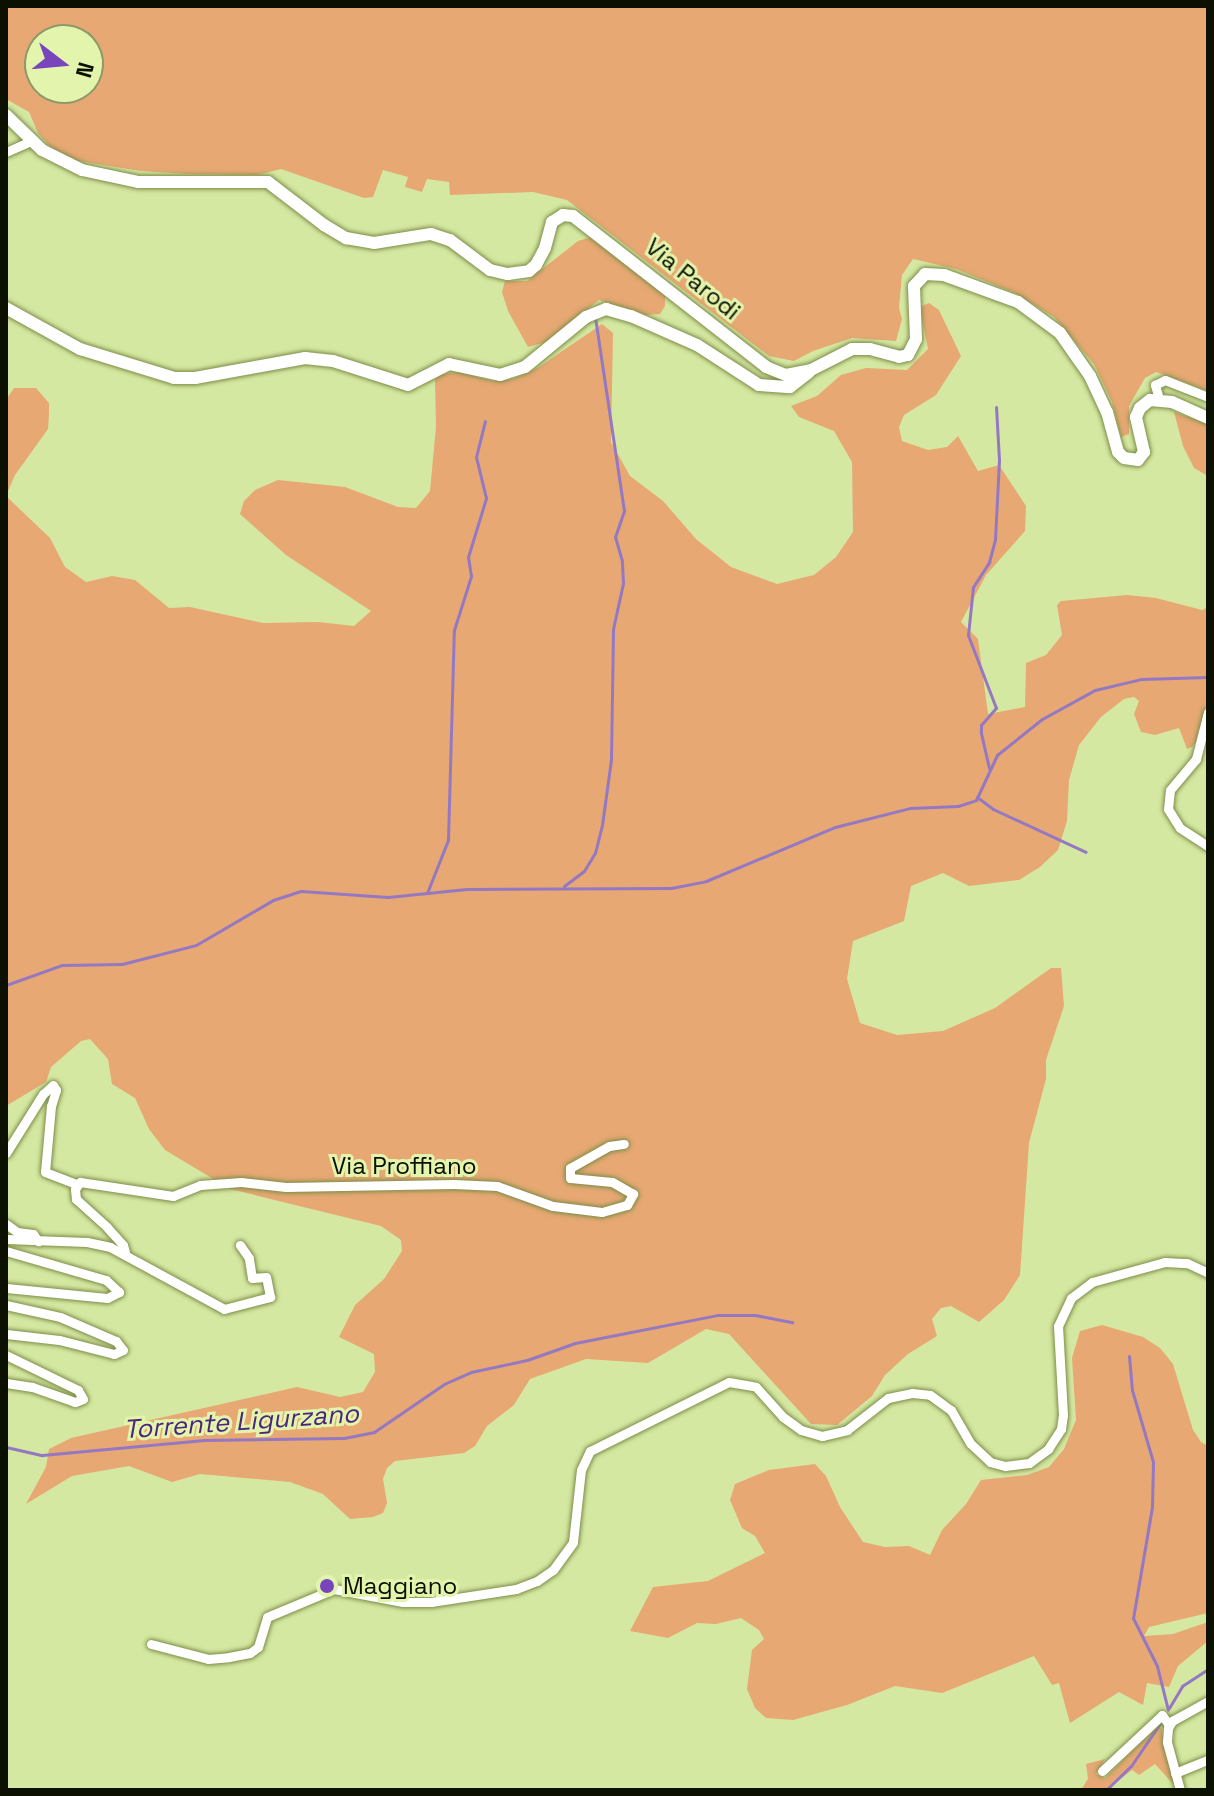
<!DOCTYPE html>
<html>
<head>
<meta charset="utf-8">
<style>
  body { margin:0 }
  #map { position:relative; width:1214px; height:1796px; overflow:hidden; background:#d5e8a1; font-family:"Space Grotesk",sans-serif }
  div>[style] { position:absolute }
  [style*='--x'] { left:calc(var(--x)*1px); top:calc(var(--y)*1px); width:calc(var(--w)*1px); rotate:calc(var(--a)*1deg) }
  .green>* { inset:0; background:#e7a873 }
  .stream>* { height:3px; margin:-1.5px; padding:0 1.5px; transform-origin:1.5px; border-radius:1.5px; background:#9479c2 }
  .roads { filter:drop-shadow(0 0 2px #7d8d49) drop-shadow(0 0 2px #7d8d49) }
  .minor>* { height:9px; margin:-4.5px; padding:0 4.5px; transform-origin:4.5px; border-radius:4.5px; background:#fff }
  .tertiary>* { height:12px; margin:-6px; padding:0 6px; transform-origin:6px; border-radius:6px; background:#fff }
  .dots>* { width:22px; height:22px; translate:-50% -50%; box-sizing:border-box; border:4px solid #e3f5ad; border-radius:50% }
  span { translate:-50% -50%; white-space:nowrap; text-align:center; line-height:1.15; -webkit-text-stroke:6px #e3f5ad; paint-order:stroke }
  .street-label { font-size:24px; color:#0b1000 }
  .poi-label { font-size:24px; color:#0b1000 }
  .left { translate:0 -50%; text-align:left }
  .water-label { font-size:26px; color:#4b247b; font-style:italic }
  .frame { position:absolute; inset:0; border:8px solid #0b1000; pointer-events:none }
  .north { position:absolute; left:24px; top:24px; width:80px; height:80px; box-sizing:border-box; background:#e3f5ad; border:2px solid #8d9968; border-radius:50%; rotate:106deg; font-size:22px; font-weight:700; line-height:32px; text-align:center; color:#0b1000 }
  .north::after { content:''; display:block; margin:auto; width:28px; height:36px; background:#7945bd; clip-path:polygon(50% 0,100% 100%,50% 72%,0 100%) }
</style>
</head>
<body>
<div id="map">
  <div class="green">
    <i style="clip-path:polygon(evenodd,6px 6px,1208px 6px,1208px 391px,1156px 372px,1145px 378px,1129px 406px,1129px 434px,1121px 437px,1112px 402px,1094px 364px,1054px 317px,1015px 293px,956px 269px,913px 259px,902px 275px,899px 308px,902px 319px,896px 341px,852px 338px,813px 351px,794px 361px,769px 356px,567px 200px,533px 192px,450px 195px,449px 182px,427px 179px,422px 192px,405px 187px,408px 177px,383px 170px,373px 197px,364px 198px,281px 169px,257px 175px,188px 174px,141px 171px,71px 160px,53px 150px,38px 133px,29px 112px,6px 99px,6px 6px,40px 40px,88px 40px,88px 88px,40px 88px,40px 40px)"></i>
    <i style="clip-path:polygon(591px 237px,665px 295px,665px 306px,660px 314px,646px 315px,599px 300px,546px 342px,528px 347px,508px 311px,502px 292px,505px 281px,527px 281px,578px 241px)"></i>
    <i style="clip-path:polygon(929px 303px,939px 310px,961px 356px,936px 395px,904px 415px,899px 427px,902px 441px,928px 450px,947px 447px,958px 436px,978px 471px,999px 465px,1026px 506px,1025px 531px,986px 575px,961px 622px,978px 639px,988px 714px,1025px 707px,1026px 663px,1046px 655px,1062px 635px,1057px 605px,1061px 601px,1127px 595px,1156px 598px,1202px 610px,1208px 607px,1208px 698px,1197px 740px,1192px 747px,1187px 749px,1179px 728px,1155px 735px,1141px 732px,1134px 714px,1139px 701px,1134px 697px,1124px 699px,1101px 717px,1079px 745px,1069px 780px,1067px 821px,1058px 850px,1040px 867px,1019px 880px,969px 886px,943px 873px,911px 886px,904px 921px,853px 941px,847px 979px,860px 1023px,897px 1035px,943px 1031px,995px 1008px,1051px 968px,1061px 968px,1064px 1006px,1046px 1060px,1046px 1079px,1029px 1143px,1020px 1275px,1004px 1300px,979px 1322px,951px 1306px,941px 1308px,932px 1319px,937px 1336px,908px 1354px,885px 1375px,872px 1396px,837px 1425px,811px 1424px,729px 1334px,706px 1329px,648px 1363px,586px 1359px,530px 1379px,514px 1405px,487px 1426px,475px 1446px,464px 1453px,395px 1461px,387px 1468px,383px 1479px,387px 1503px,383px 1513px,373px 1517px,350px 1519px,323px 1494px,290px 1482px,200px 1474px,172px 1482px,129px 1466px,72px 1476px,26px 1504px,46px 1467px,49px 1449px,71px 1438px,297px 1387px,340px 1397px,363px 1392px,375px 1372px,374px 1354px,339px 1337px,355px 1305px,384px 1279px,402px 1251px,401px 1240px,381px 1226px,230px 1189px,165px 1150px,149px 1129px,135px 1098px,112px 1084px,108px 1059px,90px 1039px,81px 1041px,51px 1067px,46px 1082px,6px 1106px,6px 400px,14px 388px,36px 388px,49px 403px,49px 414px,48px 429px,15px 475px,6px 496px,50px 538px,65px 567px,86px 582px,112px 576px,135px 580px,169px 608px,190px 607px,263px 623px,318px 622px,354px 626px,371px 611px,286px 555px,240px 514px,244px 501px,255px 490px,278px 480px,345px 487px,398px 507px,416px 508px,430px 491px,436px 427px,435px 379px,441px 374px,459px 372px,493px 381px,513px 379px,539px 367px,602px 324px,613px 333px,611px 442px,630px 476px,663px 501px,696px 539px,731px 567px,777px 584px,814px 575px,836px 557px,853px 532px,852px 462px,834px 431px,799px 417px,791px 406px,817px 396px,841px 375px,866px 368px,907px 370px,928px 349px,921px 314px,922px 306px)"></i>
    <i style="clip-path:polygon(1174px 412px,1208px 424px,1208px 476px,1194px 468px,1183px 446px)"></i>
    <i style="clip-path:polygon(1102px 1325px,1143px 1337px,1160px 1348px,1173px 1364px,1193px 1430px,1201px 1442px,1208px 1446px,1208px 1613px,1149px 1627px,1144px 1636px,1173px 1634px,1208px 1622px,1208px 1641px,1178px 1666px,1169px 1687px,1147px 1683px,1143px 1705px,1119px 1692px,1070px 1723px,1059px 1683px,1052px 1685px,1034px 1656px,942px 1693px,895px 1686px,847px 1705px,793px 1720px,766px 1718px,755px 1708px,747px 1689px,752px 1650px,764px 1639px,759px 1630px,741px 1618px,716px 1624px,697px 1623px,668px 1638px,630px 1631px,653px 1587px,708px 1581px,765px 1553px,755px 1536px,742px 1528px,730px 1500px,735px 1484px,769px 1470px,815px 1464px,826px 1476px,840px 1507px,863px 1542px,885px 1547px,909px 1546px,930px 1555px,942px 1530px,966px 1504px,981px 1480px,1027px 1475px,1049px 1467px,1064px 1449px,1076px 1420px,1072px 1358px,1080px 1331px)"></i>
    <i style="clip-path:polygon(1157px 1727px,1161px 1728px,1176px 1787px,1155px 1764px,1139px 1775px,1132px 1770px,1106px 1790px,1081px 1790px,1088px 1779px,1086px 1764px,1105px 1759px,1096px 1774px,1105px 1778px)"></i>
  </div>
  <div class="stream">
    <i style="--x:989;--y:768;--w:37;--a:-103"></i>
    <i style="--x:981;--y:732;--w:7;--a:-90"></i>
    <i style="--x:981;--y:725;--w:23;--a:-49"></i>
    <i style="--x:996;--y:708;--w:78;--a:-111"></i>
    <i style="--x:968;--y:635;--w:48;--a:-84.1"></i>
    <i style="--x:973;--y:587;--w:30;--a:-57"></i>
    <i style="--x:989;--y:562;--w:24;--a:-75"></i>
    <i style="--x:995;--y:539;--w:79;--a:-87.1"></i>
    <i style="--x:999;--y:460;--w:53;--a:-93.2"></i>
    <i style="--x:977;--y:797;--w:20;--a:37"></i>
    <i style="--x:993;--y:809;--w:102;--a:24.8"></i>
    <i style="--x:564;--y:886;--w:25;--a:-37"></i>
    <i style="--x:584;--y:871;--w:21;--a:-59"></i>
    <i style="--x:595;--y:853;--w:29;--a:-76"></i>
    <i style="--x:602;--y:825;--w:67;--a:-82.2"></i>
    <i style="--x:611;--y:759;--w:130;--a:-89.1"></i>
    <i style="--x:613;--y:629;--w:47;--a:-77.7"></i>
    <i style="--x:623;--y:583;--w:22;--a:-93"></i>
    <i style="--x:622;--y:561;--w:25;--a:-106"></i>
    <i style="--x:615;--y:537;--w:28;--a:-71"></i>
    <i style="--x:624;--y:511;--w:197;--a:-98.5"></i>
    <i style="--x:427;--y:893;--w:57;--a:-68.4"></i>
    <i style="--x:448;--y:840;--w:210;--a:-88.4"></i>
    <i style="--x:454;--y:630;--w:57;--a:-72.5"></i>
    <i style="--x:471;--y:576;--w:19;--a:-99"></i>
    <i style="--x:468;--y:557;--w:62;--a:-73"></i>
    <i style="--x:486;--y:498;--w:42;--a:-103.7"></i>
    <i style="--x:476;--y:457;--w:37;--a:-76"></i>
    <i style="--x:6;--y:985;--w:59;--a:-19.7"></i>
    <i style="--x:62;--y:965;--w:60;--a:-1"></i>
    <i style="--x:122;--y:964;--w:76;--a:-14.4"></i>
    <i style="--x:196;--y:945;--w:89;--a:-30.3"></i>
    <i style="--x:273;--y:900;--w:29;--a:-18"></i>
    <i style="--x:301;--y:891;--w:87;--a:3.9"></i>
    <i style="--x:388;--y:897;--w:79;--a:-5.8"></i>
    <i style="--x:467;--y:889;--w:204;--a:-0.3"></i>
    <i style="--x:671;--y:888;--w:36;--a:-11"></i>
    <i style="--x:706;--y:881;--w:140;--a:-22.7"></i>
    <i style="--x:835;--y:827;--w:77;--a:-14.2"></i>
    <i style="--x:910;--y:808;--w:48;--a:-2.4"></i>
    <i style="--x:958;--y:806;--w:19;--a:-18"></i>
    <i style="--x:976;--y:800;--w:50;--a:-65"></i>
    <i style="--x:997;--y:755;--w:58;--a:-38.7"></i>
    <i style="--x:1042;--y:719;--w:60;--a:-28.7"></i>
    <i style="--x:1095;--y:690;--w:47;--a:-13.4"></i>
    <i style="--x:1141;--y:679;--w:67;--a:-1.7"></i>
    <i style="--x:1129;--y:1356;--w:34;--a:85"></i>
    <i style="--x:1132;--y:1390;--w:75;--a:73.7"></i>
    <i style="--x:1153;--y:1462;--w:45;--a:91.3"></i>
    <i style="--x:1152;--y:1507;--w:113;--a:99.7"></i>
    <i style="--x:1133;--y:1618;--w:54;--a:63.4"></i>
    <i style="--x:1157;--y:1666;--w:45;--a:76"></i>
    <i style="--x:6;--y:1447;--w:37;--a:13"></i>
    <i style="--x:42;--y:1455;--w:163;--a:-5.3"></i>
    <i style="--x:204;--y:1440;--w:140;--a:-0.8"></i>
    <i style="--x:344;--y:1438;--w:31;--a:-11"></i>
    <i style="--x:374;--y:1432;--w:85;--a:-34.4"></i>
    <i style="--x:444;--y:1384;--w:30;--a:-24"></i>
    <i style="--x:471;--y:1372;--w:57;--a:-12.1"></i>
    <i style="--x:527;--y:1360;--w:51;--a:-19.5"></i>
    <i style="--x:575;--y:1343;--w:146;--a:-11.1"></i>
    <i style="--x:718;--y:1315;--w:37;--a:0"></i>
    <i style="--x:755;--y:1315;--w:38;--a:11"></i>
    <i style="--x:1169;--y:1708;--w:26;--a:-59"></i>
    <i style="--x:1182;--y:1686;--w:31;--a:-33"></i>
    <i style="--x:1106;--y:1790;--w:35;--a:-44"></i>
    <i style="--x:1131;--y:1766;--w:57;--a:-55.8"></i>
  </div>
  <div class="roads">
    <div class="minor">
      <i style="--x:6;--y:152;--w:30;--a:-24"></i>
      <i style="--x:1159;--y:399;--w:15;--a:-106"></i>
      <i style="--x:1155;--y:385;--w:11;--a:-27"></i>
      <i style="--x:1165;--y:380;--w:46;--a:21.6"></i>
      <i style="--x:1208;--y:712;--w:49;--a:104.3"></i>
      <i style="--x:1196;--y:759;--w:40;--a:130"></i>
      <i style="--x:1170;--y:790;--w:19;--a:96"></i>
      <i style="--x:1168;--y:809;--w:22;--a:58"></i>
      <i style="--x:1180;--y:828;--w:33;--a:33"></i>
      <i style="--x:6;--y:1153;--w:70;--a:-57.9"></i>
      <i style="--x:43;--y:1094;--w:13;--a:-42"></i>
      <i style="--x:53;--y:1085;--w:6;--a:59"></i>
      <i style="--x:56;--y:1090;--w:17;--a:107"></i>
      <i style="--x:51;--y:1106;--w:66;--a:95.2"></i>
      <i style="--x:45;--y:1172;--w:34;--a:21"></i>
      <i style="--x:6;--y:1224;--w:14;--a:36"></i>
      <i style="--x:17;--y:1232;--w:16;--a:7"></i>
      <i style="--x:33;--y:1234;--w:9;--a:54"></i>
      <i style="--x:6;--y:1239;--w:81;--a:2.1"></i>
      <i style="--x:87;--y:1242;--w:24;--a:12"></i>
      <i style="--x:110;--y:1247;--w:130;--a:28.5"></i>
      <i style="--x:224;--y:1309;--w:48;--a:-14.6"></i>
      <i style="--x:270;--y:1297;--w:20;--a:-101"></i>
      <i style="--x:266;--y:1277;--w:14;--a:176"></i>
      <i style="--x:252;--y:1278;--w:20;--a:-99"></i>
      <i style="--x:249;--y:1258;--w:16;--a:-125"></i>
      <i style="--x:6;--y:1251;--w:104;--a:16.2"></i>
      <i style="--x:106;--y:1280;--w:18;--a:43"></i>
      <i style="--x:119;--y:1292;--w:13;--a:153"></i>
      <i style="--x:107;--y:1298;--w:101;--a:-174.3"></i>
      <i style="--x:125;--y:1252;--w:7;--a:-106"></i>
      <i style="--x:123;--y:1245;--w:24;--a:-132"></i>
      <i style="--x:107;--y:1227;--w:42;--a:-137.9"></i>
      <i style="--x:76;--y:1199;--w:10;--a:-96"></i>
      <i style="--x:75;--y:1189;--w:9;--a:-54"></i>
      <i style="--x:80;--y:1182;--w:94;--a:8.6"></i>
      <i style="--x:173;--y:1196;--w:29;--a:-22"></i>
      <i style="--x:200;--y:1185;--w:41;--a:-4.2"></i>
      <i style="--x:241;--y:1182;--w:45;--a:6.3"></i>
      <i style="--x:286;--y:1187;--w:168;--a:-1"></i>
      <i style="--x:454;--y:1184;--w:43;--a:2.7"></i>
      <i style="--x:497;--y:1186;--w:59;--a:19.7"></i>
      <i style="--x:553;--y:1206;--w:49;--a:7"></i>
      <i style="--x:602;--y:1212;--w:26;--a:-16"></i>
      <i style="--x:627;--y:1205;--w:13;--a:-61"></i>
      <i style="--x:633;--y:1194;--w:24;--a:-150"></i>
      <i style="--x:612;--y:1182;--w:42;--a:-174.6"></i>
      <i style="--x:570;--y:1178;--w:10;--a:-90"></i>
      <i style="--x:570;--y:1168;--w:45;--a:-29.4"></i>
      <i style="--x:609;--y:1146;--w:15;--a:-8"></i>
      <i style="--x:6;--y:1305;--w:55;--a:12.5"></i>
      <i style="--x:60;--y:1317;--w:61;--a:23.2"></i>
      <i style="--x:116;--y:1341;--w:11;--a:52"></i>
      <i style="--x:123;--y:1350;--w:10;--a:156"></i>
      <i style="--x:114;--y:1354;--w:57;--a:-165.7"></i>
      <i style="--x:59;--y:1340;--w:53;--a:-173.5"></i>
      <i style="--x:6;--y:1355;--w:80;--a:25.9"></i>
      <i style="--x:78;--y:1390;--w:10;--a:61"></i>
      <i style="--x:83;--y:1399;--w:9;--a:159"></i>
      <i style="--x:75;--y:1402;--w:46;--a:-160.8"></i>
      <i style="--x:32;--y:1387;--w:26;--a:-171"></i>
      <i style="--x:151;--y:1644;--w:59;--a:14.7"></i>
      <i style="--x:208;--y:1659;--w:21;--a:-5"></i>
      <i style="--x:229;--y:1657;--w:21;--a:-11"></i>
      <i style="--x:250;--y:1653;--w:10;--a:-37"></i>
      <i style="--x:258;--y:1647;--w:31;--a:-73"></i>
      <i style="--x:267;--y:1617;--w:73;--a:-22.7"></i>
      <i style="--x:334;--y:1589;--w:70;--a:10.7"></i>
      <i style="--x:403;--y:1602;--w:28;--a:0"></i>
      <i style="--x:431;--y:1602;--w:86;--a:-8.7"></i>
      <i style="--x:516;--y:1589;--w:22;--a:-21"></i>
      <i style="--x:537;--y:1581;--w:19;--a:-35"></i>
      <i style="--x:553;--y:1570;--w:34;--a:-54"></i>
      <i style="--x:573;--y:1542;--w:72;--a:-83.7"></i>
      <i style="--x:581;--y:1470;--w:21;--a:-65"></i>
      <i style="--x:590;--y:1451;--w:155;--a:-26.4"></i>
      <i style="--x:729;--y:1382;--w:27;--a:10"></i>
      <i style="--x:756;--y:1387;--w:40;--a:48"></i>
      <i style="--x:783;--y:1417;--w:22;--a:36"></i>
      <i style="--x:801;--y:1430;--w:22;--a:16"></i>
      <i style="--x:822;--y:1436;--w:26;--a:-13"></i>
      <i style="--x:847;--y:1430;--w:52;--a:-38"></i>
      <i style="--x:888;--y:1398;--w:25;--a:-12"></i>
      <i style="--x:912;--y:1393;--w:18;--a:6"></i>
      <i style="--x:930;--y:1395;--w:26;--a:36"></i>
      <i style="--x:951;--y:1410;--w:39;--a:60"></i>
      <i style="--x:971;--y:1444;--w:26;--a:43"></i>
      <i style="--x:990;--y:1462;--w:16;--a:15"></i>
      <i style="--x:1005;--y:1466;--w:24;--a:-7"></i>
      <i style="--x:1029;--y:1463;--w:24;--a:-36"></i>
      <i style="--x:1048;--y:1449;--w:24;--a:-57"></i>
      <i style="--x:1061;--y:1429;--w:14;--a:-82"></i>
      <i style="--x:1063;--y:1415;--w:89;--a:-93.2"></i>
      <i style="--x:1058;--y:1326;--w:31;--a:-65"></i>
      <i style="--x:1071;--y:1298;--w:26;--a:-37"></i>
      <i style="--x:1092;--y:1282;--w:76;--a:-15.3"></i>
      <i style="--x:1165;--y:1262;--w:22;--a:3"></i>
      <i style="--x:1187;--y:1263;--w:23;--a:25"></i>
      <i style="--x:1102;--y:1771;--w:82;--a:-43"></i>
      <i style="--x:1162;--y:1715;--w:12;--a:55"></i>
      <i style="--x:1175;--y:1773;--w:35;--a:-22"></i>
      <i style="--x:1180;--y:1790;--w:50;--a:-105.2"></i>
      <i style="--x:1167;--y:1742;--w:14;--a:-86"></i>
      <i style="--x:1168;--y:1728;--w:8;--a:-60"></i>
      <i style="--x:1172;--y:1721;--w:41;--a:-29.1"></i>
    </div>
    <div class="tertiary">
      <i style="--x:6;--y:115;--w:50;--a:44.2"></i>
      <i style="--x:42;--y:150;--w:45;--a:26.6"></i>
      <i style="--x:82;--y:170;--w:57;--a:12.1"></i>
      <i style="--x:138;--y:182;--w:130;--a:0"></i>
      <i style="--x:268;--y:182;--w:71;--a:37.5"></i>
      <i style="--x:324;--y:225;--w:26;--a:31"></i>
      <i style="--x:346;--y:238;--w:28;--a:10"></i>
      <i style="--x:374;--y:243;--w:58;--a:-9"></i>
      <i style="--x:431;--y:234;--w:20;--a:18"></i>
      <i style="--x:450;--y:240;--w:50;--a:36.9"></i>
      <i style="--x:490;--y:270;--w:18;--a:13"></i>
      <i style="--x:508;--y:274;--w:21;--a:-8"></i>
      <i style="--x:529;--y:271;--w:9;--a:-41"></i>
      <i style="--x:536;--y:265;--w:19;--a:-62"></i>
      <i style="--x:545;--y:248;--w:27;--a:-75"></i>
      <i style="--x:552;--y:222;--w:13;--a:-32"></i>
      <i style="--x:563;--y:215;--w:10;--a:6"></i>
      <i style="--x:573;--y:216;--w:245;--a:38"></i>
      <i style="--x:766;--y:367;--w:22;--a:22"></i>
      <i style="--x:786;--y:375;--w:25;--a:-11"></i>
      <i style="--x:811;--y:370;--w:46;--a:-27.1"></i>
      <i style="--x:852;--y:349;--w:18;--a:0"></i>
      <i style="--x:870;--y:349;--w:30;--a:15"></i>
      <i style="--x:899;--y:357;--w:9;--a:-13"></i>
      <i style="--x:908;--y:355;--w:18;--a:-63"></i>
      <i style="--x:916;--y:339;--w:53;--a:-92.2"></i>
      <i style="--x:914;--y:286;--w:16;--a:-47"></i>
      <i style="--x:925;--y:274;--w:19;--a:3"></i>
      <i style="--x:944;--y:275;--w:79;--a:20"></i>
      <i style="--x:1018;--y:302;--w:52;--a:36.4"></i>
      <i style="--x:1060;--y:333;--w:52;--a:55.1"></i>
      <i style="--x:1090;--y:376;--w:40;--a:65"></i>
      <i style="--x:1107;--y:412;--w:41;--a:74.6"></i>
      <i style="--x:1118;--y:452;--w:8;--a:45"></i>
      <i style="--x:1124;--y:458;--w:14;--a:8"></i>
      <i style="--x:1138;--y:460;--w:10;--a:-53"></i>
      <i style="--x:1144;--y:452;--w:36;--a:-103"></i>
      <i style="--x:1136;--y:417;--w:10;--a:-66"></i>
      <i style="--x:1140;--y:408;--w:13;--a:-39"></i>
      <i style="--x:1150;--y:400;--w:22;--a:5"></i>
      <i style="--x:1172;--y:402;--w:39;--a:24"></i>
      <i style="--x:6;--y:308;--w:85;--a:29"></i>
      <i style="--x:80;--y:349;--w:98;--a:17.1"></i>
      <i style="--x:174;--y:378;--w:21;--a:0"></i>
      <i style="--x:195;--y:378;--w:112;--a:-10.3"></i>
      <i style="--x:305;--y:358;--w:28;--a:6"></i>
      <i style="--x:333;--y:361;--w:79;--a:17.7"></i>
      <i style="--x:408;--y:385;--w:46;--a:-27.1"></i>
      <i style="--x:449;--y:364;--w:52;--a:12.2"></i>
      <i style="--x:500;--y:375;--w:26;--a:-18"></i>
      <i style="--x:525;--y:367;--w:79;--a:-39.3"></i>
      <i style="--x:586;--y:317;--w:22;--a:-22"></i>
      <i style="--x:606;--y:309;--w:26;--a:16"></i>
      <i style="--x:631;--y:316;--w:72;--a:23.7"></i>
      <i style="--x:697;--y:345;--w:74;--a:32.8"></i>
      <i style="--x:759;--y:385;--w:31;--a:4"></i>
      <i style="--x:790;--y:387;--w:24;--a:-38"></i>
    </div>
  </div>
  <div class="dots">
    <i style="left:327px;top:1586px;background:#7945bd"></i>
  </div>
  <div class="street-label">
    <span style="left:693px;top:279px;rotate:39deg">Via Parodi</span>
    <span style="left:404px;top:1166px">Via Proffiano</span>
  </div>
  <div class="poi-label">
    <span class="left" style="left:343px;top:1586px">Maggiano</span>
  </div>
  <div class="water-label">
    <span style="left:241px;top:1422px;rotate:-4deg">Torrente Ligurzano</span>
  </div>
  <div class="frame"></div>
  <div class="north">N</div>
</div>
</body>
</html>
